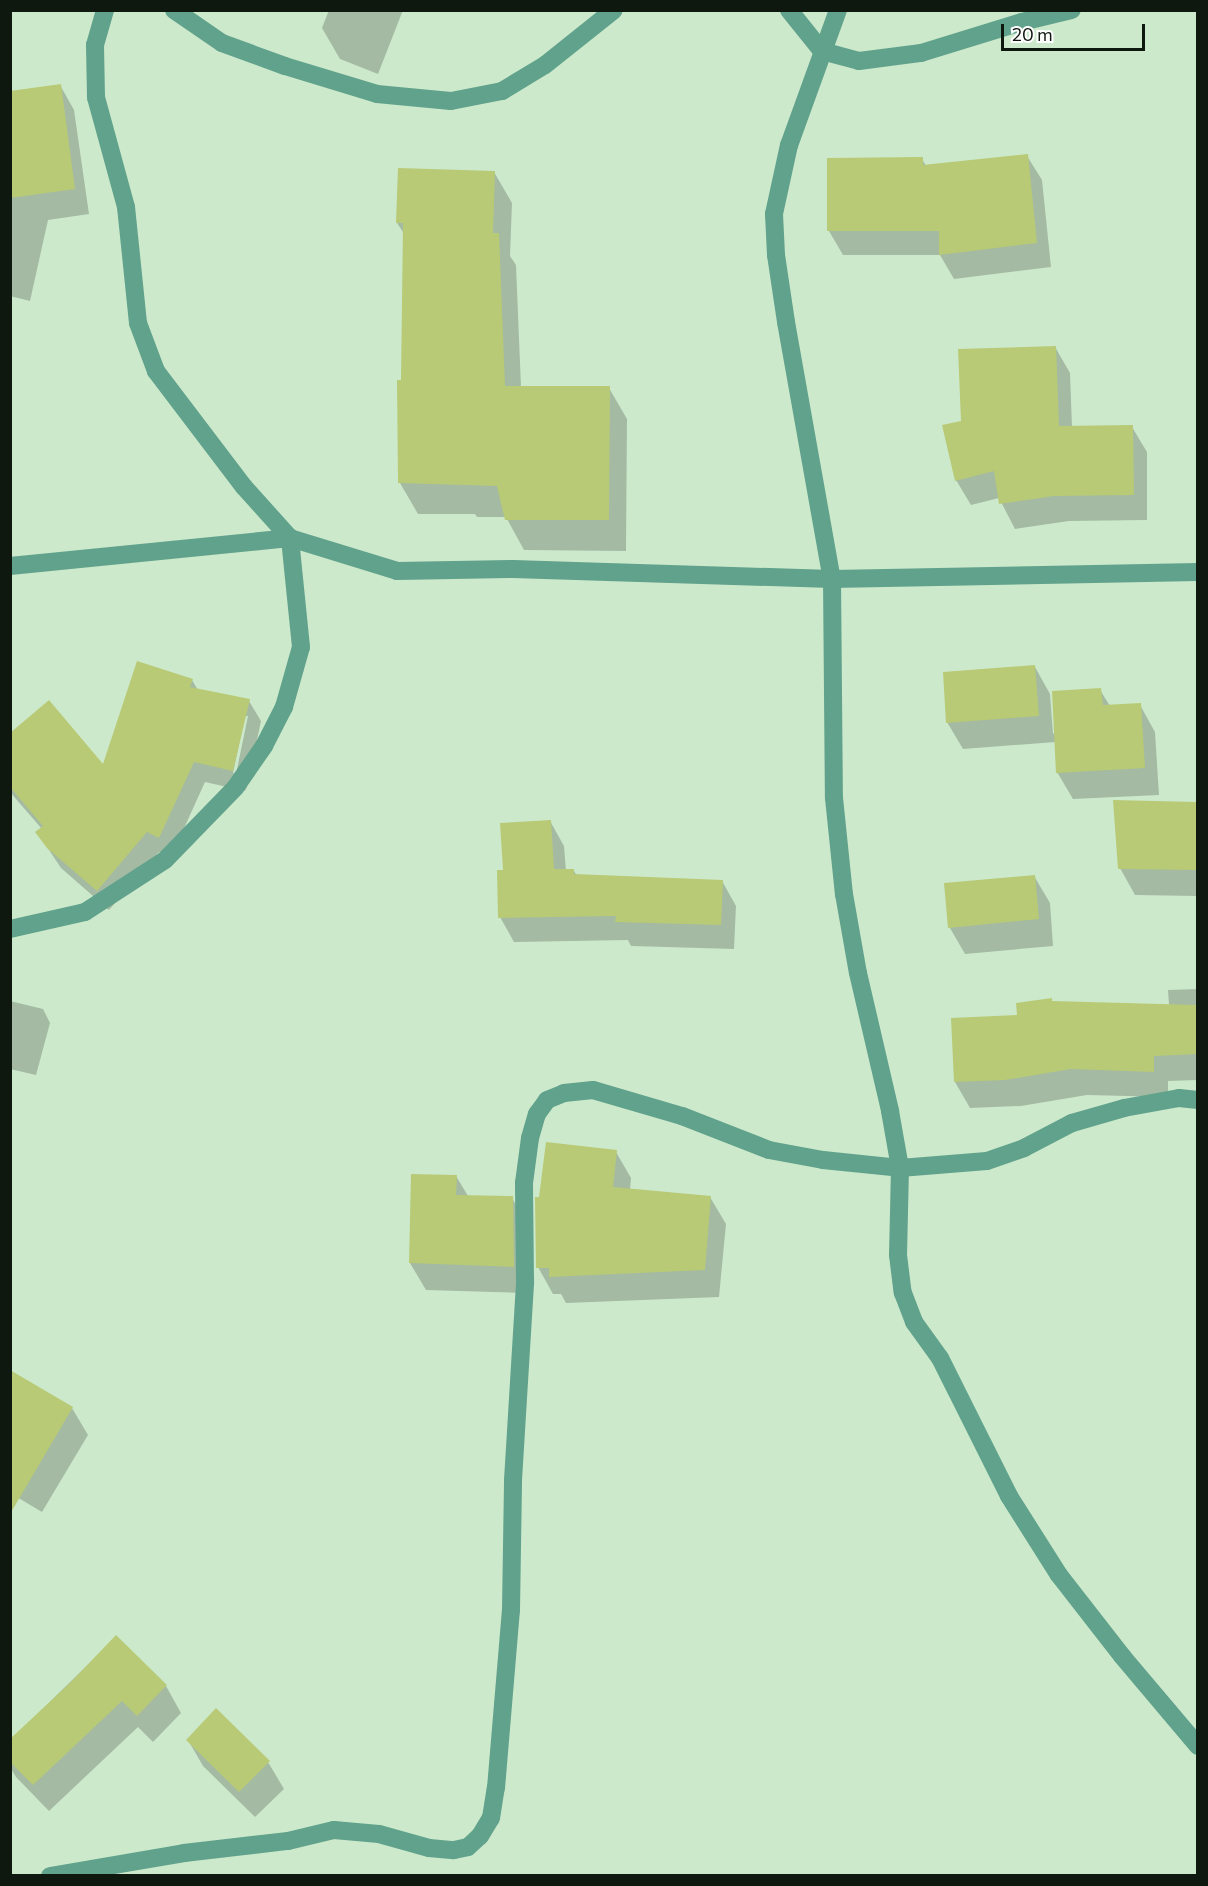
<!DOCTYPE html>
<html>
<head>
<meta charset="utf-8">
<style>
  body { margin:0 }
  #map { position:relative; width:1208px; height:1886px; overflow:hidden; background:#cde9cc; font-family:Commissioner,sans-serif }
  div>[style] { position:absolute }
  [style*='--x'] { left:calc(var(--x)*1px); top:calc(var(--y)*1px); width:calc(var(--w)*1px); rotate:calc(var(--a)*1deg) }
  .shadow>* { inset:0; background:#0003 }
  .building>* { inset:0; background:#b8ca75 }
  .minor>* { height:18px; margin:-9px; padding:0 9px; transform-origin:9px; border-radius:9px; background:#60a28b }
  span { translate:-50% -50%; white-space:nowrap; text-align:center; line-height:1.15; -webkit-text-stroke:4.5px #fff; paint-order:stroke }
  .frame { position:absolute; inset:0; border:12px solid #0e180e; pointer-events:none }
  .scale { position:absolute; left:1001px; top:24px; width:144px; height:27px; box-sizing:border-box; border:3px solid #0e180e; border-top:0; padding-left:8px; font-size:18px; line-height:21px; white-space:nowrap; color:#0e180e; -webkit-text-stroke:4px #fff; paint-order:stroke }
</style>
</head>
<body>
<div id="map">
  <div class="shadow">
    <i style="clip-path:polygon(329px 10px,403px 10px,378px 74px,340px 59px,322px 28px)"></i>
    <i style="clip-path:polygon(60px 85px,74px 110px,89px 214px,48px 220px,30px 301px,10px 296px,10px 92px)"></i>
    <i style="clip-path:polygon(1027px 156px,1042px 180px,1051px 267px,954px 279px,940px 255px,843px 255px,829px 231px,922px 159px,926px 166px)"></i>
    <i style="clip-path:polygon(494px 172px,512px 203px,510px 256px,516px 265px,521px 387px,609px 388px,627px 419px,626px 551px,524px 550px,506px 517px,477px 517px,475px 514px,418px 514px,400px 483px,405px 235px,397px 223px)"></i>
    <i style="clip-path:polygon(1055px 347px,1070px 373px,1072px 427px,1132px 427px,1147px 452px,1147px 520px,1069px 521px,1015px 529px,999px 498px,971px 505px,956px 480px,962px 422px)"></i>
    <i style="clip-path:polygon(1035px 667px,1050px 694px,1053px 734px,1100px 690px,1110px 706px,1140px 705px,1155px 732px,1159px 795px,1073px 799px,1057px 772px,1056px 742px,963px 749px,947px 722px)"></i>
    <i style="clip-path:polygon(evenodd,192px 680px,198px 690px,249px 701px,261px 721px,247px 787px,245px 791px,205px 782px,171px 857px,159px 852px,109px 910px,61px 868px,37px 832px,42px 829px,10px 792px,10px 735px,104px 767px,192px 680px,245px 716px,248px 716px,236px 774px,233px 773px,245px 716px)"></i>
    <i style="clip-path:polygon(1114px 802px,1198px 804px,1198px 896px,1135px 895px,1120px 868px)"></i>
    <i style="clip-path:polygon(550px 821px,564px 846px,566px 871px,574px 871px,577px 876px,722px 881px,736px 906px,734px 949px,631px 946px,628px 940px,514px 942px,500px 917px,505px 872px)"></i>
    <i style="clip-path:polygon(1034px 876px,1050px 903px,1053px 946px,965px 954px,950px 928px)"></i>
    <i style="clip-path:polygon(1198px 989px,1198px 1080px,1168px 1081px,1168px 1097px,1087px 1095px,1021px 1106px,970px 1108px,955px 1082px,953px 1019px,1018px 1016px,1053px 1002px,1169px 1005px,1168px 990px)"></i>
    <i style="clip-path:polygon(10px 1001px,43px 1009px,50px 1023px,36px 1075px,10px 1069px)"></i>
    <i style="clip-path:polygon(616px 1152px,631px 1178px,630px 1190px,710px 1197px,726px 1224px,719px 1297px,566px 1303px,561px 1294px,553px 1294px,538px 1267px,540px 1199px)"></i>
    <i style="clip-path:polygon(456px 1176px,468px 1196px,512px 1198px,527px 1224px,528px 1293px,426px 1290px,410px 1263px)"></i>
    <i style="clip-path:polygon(72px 1408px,88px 1435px,42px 1512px,10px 1493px)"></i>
    <i style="clip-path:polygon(116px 1637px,166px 1686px,181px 1713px,153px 1742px,138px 1727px,49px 1811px,16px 1777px,10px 1767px,10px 1741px)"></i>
    <i style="clip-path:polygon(188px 1740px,268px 1762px,284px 1789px,255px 1817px,203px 1766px)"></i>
  </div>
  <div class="building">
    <i style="clip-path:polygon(61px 84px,75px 189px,10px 198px,10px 91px)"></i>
    <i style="clip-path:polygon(1028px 154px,1037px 243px,939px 255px,939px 231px,827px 231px,827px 158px,923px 157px,923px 165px)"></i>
    <i style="clip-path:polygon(398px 168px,495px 171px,493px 233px,499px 233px,505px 386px,610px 386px,609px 520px,505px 520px,497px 486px,398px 483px,397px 380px,401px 380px,403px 223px,396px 223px)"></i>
    <i style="clip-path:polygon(1056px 346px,1059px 426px,1133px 425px,1134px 495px,1054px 496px,999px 504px,994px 471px,955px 481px,942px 425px,961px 421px,958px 349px)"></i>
    <i style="clip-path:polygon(137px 661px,193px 679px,190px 687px,250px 699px,233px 771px,194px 762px,159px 838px,147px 832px,97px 891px,47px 848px,35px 832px,43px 826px,10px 787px,10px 733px,49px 700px,103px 764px)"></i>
    <i style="clip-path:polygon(1035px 665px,1039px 716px,946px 723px,943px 672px)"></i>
    <i style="clip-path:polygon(1101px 688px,1103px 705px,1141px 703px,1145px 768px,1056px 773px,1052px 691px)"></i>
    <i style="clip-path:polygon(1113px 800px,1197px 802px,1197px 870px,1118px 869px)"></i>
    <i style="clip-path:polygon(551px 820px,554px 869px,574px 869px,574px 874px,723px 880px,721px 925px,615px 922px,616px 916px,498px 918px,497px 870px,503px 870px,500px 823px)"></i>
    <i style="clip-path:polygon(1035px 875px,1039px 919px,948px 928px,944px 883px)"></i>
    <i style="clip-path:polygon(1052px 998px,1052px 1001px,1197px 1005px,1197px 1054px,1154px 1056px,1154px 1072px,1071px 1069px,1005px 1080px,954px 1082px,951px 1018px,1017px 1015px,1016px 1003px)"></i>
    <i style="clip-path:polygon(546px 1142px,617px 1150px,613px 1187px,711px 1196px,705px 1270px,549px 1277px,549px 1268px,536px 1268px,535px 1197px,539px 1197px)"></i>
    <i style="clip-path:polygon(411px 1174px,457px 1175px,456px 1195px,513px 1196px,514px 1267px,409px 1263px)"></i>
    <i style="clip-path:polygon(10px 1370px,73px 1407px,10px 1514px)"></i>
    <i style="clip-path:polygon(116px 1635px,167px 1685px,137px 1716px,122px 1701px,33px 1785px,10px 1762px,10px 1739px,72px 1681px)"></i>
    <i style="clip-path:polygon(216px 1708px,270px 1761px,239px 1792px,186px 1740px)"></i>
  </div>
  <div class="minor">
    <i style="--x:174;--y:10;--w:58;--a:34.5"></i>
    <i style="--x:222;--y:43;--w:67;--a:20.1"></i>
    <i style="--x:285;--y:66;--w:96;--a:16.9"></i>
    <i style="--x:377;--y:94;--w:74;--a:5.4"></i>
    <i style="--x:451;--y:101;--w:52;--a:-11.1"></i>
    <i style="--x:502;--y:91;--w:50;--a:-31.2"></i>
    <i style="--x:545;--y:65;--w:88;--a:-38.6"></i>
    <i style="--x:789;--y:10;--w:53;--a:51.2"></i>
    <i style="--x:822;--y:51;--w:38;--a:15"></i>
    <i style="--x:859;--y:61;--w:63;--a:-7.4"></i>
    <i style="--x:921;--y:53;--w:106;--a:-17.1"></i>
    <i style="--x:1022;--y:22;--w:51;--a:-13.5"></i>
    <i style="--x:838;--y:10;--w:144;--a:109.9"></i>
    <i style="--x:789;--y:145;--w:71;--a:102.3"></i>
    <i style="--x:774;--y:214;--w:41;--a:87.2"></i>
    <i style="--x:776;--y:255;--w:68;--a:81.5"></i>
    <i style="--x:786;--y:322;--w:261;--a:79.9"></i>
    <i style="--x:832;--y:579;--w:219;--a:89.5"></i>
    <i style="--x:834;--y:798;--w:97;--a:84.1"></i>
    <i style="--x:844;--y:894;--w:80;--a:80"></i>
    <i style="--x:858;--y:973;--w:142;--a:76.9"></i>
    <i style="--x:890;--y:1111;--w:58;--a:80"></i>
    <i style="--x:900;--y:1168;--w:87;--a:91.3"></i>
    <i style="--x:898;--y:1255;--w:38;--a:83"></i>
    <i style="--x:903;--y:1293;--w:31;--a:69"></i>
    <i style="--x:914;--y:1322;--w:44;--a:54.2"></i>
    <i style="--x:940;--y:1358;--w:154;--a:63.4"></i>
    <i style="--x:1009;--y:1496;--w:93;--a:57.7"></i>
    <i style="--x:1059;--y:1575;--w:103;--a:52.1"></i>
    <i style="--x:1122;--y:1656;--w:118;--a:49.8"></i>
    <i style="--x:10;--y:566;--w:281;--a:-5.7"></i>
    <i style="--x:290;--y:538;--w:112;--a:17.1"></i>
    <i style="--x:397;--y:571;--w:116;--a:-1"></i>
    <i style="--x:513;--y:569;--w:319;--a:1.8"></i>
    <i style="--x:832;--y:579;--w:366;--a:-1.1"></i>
    <i style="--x:10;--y:929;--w:77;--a:-12.8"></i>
    <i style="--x:85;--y:912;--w:95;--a:-33"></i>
    <i style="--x:165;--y:860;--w:100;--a:-45.8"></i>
    <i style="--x:235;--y:788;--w:51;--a:-55.4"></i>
    <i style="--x:264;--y:746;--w:44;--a:-62.9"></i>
    <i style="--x:284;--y:707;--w:62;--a:-74.2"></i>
    <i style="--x:301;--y:647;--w:110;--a:-95.8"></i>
    <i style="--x:290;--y:538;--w:69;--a:-132"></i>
    <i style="--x:244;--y:487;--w:146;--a:-127.2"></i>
    <i style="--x:156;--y:371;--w:51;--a:-110.6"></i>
    <i style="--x:138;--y:323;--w:117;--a:-95.9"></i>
    <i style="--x:126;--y:207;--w:114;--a:-105.3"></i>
    <i style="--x:96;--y:97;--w:52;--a:-91.1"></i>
    <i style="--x:95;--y:45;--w:36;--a:-74"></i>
    <i style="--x:50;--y:1876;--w:136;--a:-9.7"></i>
    <i style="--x:184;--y:1853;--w:105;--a:-6.6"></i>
    <i style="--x:288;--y:1841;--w:47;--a:-13.4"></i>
    <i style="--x:334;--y:1830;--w:45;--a:5.1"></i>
    <i style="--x:379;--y:1834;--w:52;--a:15.6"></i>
    <i style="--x:429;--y:1848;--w:25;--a:5"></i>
    <i style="--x:454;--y:1850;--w:14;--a:-12"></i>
    <i style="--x:468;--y:1847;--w:16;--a:-43"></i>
    <i style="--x:480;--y:1836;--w:21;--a:-59"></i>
    <i style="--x:491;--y:1818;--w:30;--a:-81"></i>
    <i style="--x:496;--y:1788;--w:179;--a:-85.2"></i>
    <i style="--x:511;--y:1610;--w:130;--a:-89.1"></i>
    <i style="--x:513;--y:1480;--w:199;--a:-86.5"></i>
    <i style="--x:525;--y:1281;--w:98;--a:-90.6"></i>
    <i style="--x:524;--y:1183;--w:45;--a:-82.4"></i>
    <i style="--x:530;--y:1138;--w:25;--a:-74"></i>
    <i style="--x:537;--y:1114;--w:17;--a:-54"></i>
    <i style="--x:547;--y:1100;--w:18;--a:-22"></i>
    <i style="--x:564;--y:1093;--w:29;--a:-6"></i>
    <i style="--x:593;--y:1090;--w:93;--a:16.3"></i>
    <i style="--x:682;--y:1116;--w:93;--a:21.3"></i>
    <i style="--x:769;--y:1150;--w:55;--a:10.5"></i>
    <i style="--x:823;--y:1160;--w:77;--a:5.9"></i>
    <i style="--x:900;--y:1168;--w:87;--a:-4.6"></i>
    <i style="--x:987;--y:1161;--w:39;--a:-19"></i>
    <i style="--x:1024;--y:1148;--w:54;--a:-27.5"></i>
    <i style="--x:1072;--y:1123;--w:54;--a:-16.1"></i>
    <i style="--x:1124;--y:1108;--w:56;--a:-10.3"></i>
    <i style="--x:1179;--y:1098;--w:19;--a:6"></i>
  </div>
  <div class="frame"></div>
  <div class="scale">20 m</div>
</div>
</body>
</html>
